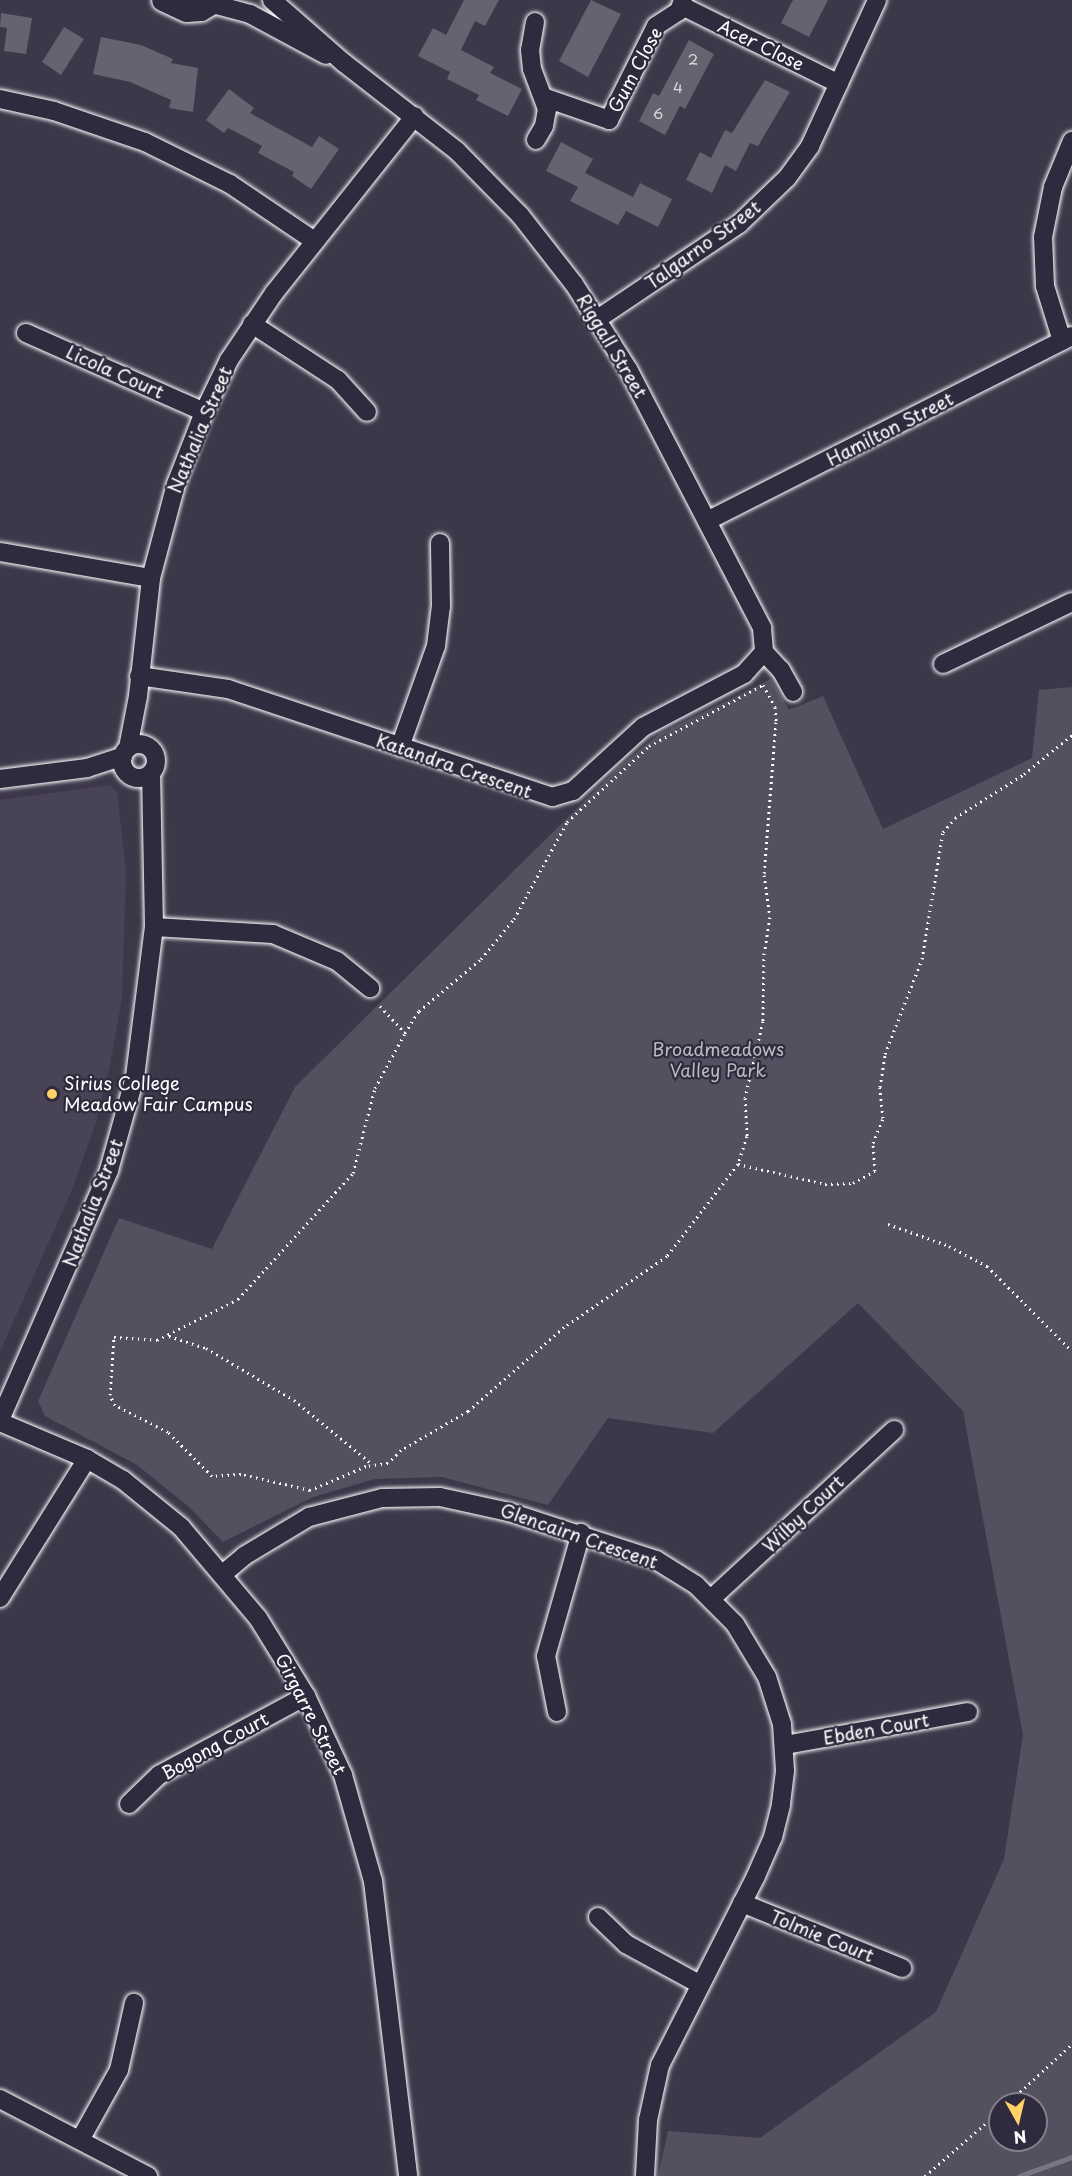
<!DOCTYPE html>
<html>
<head>
<meta charset="utf-8">
<style>
  body { margin:0 }
  #map { position:relative; width:1072px; height:2176px; overflow:hidden; background:#3c3749; font-family:"Playpen Sans",sans-serif }
  div>[style] { position:absolute }
  [style*='--x'] { left:calc(var(--x)*1px); top:calc(var(--y)*1px); width:calc(var(--w)*1px); rotate:calc(var(--a)*1deg) }
  .built>* { inset:0; background:#494455 }
  .green>* { inset:0; background:#555060 }
  .stream>* { height:5px; margin:-2.5px; padding:0 2.5px; transform-origin:2.5px; border-radius:2.5px; background:#797682 }
  .building>* { inset:0; background:#666270 }
  .path>* { height:3px; margin-top:-1.5px; transform-origin:0; background:repeating-linear-gradient(90deg,#fff 0 1.5px,transparent 0 6px) }
  .roads { filter:drop-shadow(0 0 2px #fff) drop-shadow(0 0 2px #fff) }
  .minor>* { height:18px; margin:-9px; padding:0 9px; transform-origin:9px; border-radius:9px; background:#2f2a3d }
  .minor>.ring { margin:-9px; padding:0; box-sizing:content-box; background:none; border:18px solid #2f2a3d; border-radius:50% }
  .tertiary>* { height:22px; margin:-11px; padding:0 11px; transform-origin:11px; border-radius:11px; background:#2f2a3d }
  .dots>* { width:16px; height:16px; translate:-50% -50%; box-sizing:border-box; border:3px solid #2f2a3d; border-radius:50% }
  span { translate:-50% -50%; white-space:nowrap; text-align:center; line-height:1.15; -webkit-text-stroke:4.5px #2f2a3d; paint-order:stroke }
  .number-label { font-size:15px; color:#d9d8db }
  .number-label span { -webkit-text-stroke-width:0 }
  .street-label { font-size:18px; color:#fff }
  .park-label { font-size:18px; color:#bbb9bf }
  .poi-label { font-size:18px; color:#fff }
  .left { translate:0 -50%; text-align:left }
  .north { position:absolute; left:988px; top:2092px; width:60px; height:60px; box-sizing:border-box; background:#2f2a3d; border:2px solid #827f8b; border-radius:50%; rotate:172deg; font-size:16px; font-weight:700; line-height:24px; text-align:center; color:#fff }
  .north::after { content:''; display:block; margin:auto; width:21px; height:27px; background:#ffd166; clip-path:polygon(50% 0,100% 100%,50% 72%,0 100%) }
</style>
</head>
<body>
<div id="map">
  <div class="built">
    <i style="clip-path:polygon(110px 785px,117px 791px,126px 872px,122px 999px,110px 1065px,96px 1122px,72px 1190px,0 1352px,0 800px)"></i>
  </div>
  <div class="green">
    <i style="clip-path:polygon(evenodd,771px 679px,789px 710px,823px 696px,883px 829px,1032px 758px,1039px 690px,1072px 687px,1072px 2176px,658px 2176px,668px 2131px,760px 2138px,936px 2012px,1004px 1859px,1023px 1735px,963px 1411px,858px 1303px,713px 1433px,608px 1418px,548px 1505px,442px 1477px,375px 1479px,313px 1497px,223px 1542px,189px 1507px,137px 1465px,45px 1416px,38px 1401px,119px 1218px,212px 1249px,295px 1087px,620px 766px,659px 734px,771px 679px,1000px 2104px,1036px 2104px,1036px 2140px,1000px 2140px,1000px 2104px)"></i>
  </div>
  <div class="stream">
    <i style="--x:1019;--y:2176;--w:56;--a:-19.7"></i>
  </div>
  <div class="building">
    <i style="clip-path:polygon(464px 0,499px 0,485px 26px,475px 21px,461px 50px,494px 67px,490px 73px,522px 89px,508px 116px,476px 100px,479px 95px,447px 79px,450px 72px,418px 56px,433px 28px,446px 35px)"></i>
    <i style="clip-path:polygon(591px 0,621px 14px,588px 77px,559px 61px)"></i>
    <i style="clip-path:polygon(793px 0,828px 0,809px 37px,781px 23px)"></i>
    <i style="clip-path:polygon(1px 13px,32px 18px,26px 54px,4px 51px,7px 28px,0 27px)"></i>
    <i style="clip-path:polygon(64px 27px,84px 39px,61px 75px,42px 62px)"></i>
    <i style="clip-path:polygon(101px 37px,141px 45px,173px 59px,171px 63px,198px 68px,193px 112px,169px 108px,171px 100px,130px 82px,93px 74px)"></i>
    <i style="clip-path:polygon(689px 40px,714px 54px,685px 109px,680px 106px,665px 135px,639px 121px,653px 93px,659px 96px)"></i>
    <i style="clip-path:polygon(765px 80px,790px 92px,758px 146px,750px 143px,736px 171px,725px 165px,712px 193px,686px 180px,700px 152px,711px 158px,725px 130px,732px 133px)"></i>
    <i style="clip-path:polygon(229px 89px,254px 108px,250px 113px,312px 147px,319px 136px,339px 149px,311px 189px,292px 176px,294px 172px,258px 153px,262px 146px,228px 128px,224px 133px,206px 120px)"></i>
    <i style="clip-path:polygon(561px 142px,593px 159px,585px 173px,633px 197px,640px 183px,672px 199px,658px 227px,626px 211px,618px 225px,570px 201px,578px 187px,546px 171px)"></i>
  </div>
  <div class="path">
    <i style="--x:763;--y:685;--w:25;--a:61"></i>
    <i style="--x:775;--y:707;--w:15;--a:86"></i>
    <i style="--x:776;--y:722;--w:153;--a:94.5"></i>
    <i style="--x:764;--y:875;--w:42;--a:81.9"></i>
    <i style="--x:770;--y:917;--w:36;--a:99"></i>
    <i style="--x:764;--y:953;--w:68;--a:90.8"></i>
    <i style="--x:763;--y:1021;--w:79;--a:103.2"></i>
    <i style="--x:745;--y:1098;--w:38;--a:87"></i>
    <i style="--x:747;--y:1136;--w:29;--a:108"></i>
    <i style="--x:738;--y:1164;--w:116;--a:127.7"></i>
    <i style="--x:667;--y:1256;--w:125;--a:145.4"></i>
    <i style="--x:564;--y:1327;--w:128;--a:138.8"></i>
    <i style="--x:468;--y:1411;--w:78;--a:149.8"></i>
    <i style="--x:401;--y:1450;--w:18;--a:135"></i>
    <i style="--x:388;--y:1463;--w:22;--a:172"></i>
    <i style="--x:366;--y:1466;--w:61;--a:156.8"></i>
    <i style="--x:310;--y:1490;--w:71;--a:-166.9"></i>
    <i style="--x:241;--y:1474;--w:29;--a:176"></i>
    <i style="--x:212;--y:1476;--w:62;--a:-135"></i>
    <i style="--x:168;--y:1432;--w:59;--a:-153"></i>
    <i style="--x:115;--y:1405;--w:11;--a:-117"></i>
    <i style="--x:110;--y:1395;--w:58;--a:-86.1"></i>
    <i style="--x:114;--y:1337;--w:43;--a:4"></i>
    <i style="--x:157;--y:1340;--w:91;--a:-26.8"></i>
    <i style="--x:238;--y:1299;--w:171;--a:-47.6"></i>
    <i style="--x:353;--y:1173;--w:88;--a:-75.5"></i>
    <i style="--x:375;--y:1088;--w:63;--a:-61.4"></i>
    <i style="--x:405;--y:1033;--w:26;--a:-58"></i>
    <i style="--x:419;--y:1011;--w:81;--a:-40"></i>
    <i style="--x:481;--y:959;--w:52;--a:-50.5"></i>
    <i style="--x:514;--y:919;--w:111;--a:-61.3"></i>
    <i style="--x:567;--y:822;--w:112;--a:-42.8"></i>
    <i style="--x:649;--y:746;--w:129;--a:-28.2"></i>
    <i style="--x:380;--y:1006;--w:37;--a:47"></i>
    <i style="--x:738;--y:1164;--w:89;--a:12.9"></i>
    <i style="--x:825;--y:1184;--w:28;--a:-2"></i>
    <i style="--x:853;--y:1183;--w:25;--a:-29"></i>
    <i style="--x:875;--y:1171;--w:28;--a:-94"></i>
    <i style="--x:873;--y:1143;--w:27;--a:-68"></i>
    <i style="--x:883;--y:1118;--w:31;--a:-96"></i>
    <i style="--x:880;--y:1087;--w:33;--a:-81"></i>
    <i style="--x:885;--y:1054;--w:102;--a:-68.7"></i>
    <i style="--x:922;--y:959;--w:129;--a:-80.6"></i>
    <i style="--x:943;--y:832;--w:18;--a:-49"></i>
    <i style="--x:955;--y:818;--w:82;--a:-32.5"></i>
    <i style="--x:1024;--y:774;--w:62;--a:-39.1"></i>
    <i style="--x:888;--y:1224;--w:65;--a:19.8"></i>
    <i style="--x:949;--y:1246;--w:43;--a:27.8"></i>
    <i style="--x:987;--y:1266;--w:120;--a:45"></i>
    <i style="--x:169;--y:1336;--w:39;--a:18"></i>
    <i style="--x:206;--y:1348;--w:102;--a:30.6"></i>
    <i style="--x:294;--y:1400;--w:102;--a:39.4"></i>
    <i style="--x:1007;--y:2104;--w:88;--a:-42.7"></i>
    <i style="--x:925;--y:2176;--w:99;--a:-40.9"></i>
  </div>
  <div class="roads">
    <div class="minor">
      <i style="--x:272;--y:0;--w:96;--a:41.2"></i>
      <i style="--x:344;--y:63;--w:143;--a:37.9"></i>
      <i style="--x:457;--y:151;--w:90;--a:45.5"></i>
      <i style="--x:520;--y:215;--w:88;--a:52"></i>
      <i style="--x:574;--y:284;--w:101;--a:57.6"></i>
      <i style="--x:628;--y:369;--w:292;--a:62.6"></i>
      <i style="--x:762;--y:628;--w:24;--a:85"></i>
      <i style="--x:764;--y:652;--w:25;--a:47"></i>
      <i style="--x:781;--y:670;--w:25;--a:61"></i>
      <i style="--x:213;--y:4;--w:38;--a:15"></i>
      <i style="--x:250;--y:14;--w:86;--a:28.3"></i>
      <i style="--x:682;--y:6;--w:175;--a:26.4"></i>
      <i style="--x:535;--y:22;--w:28;--a:100"></i>
      <i style="--x:530;--y:50;--w:19;--a:84"></i>
      <i style="--x:532;--y:69;--w:43;--a:69.4"></i>
      <i style="--x:547;--y:109;--w:17;--a:100"></i>
      <i style="--x:544;--y:126;--w:16;--a:120"></i>
      <i style="--x:546;--y:98;--w:67;--a:19.2"></i>
      <i style="--x:609;--y:120;--w:105;--a:-63.4"></i>
      <i style="--x:656;--y:26;--w:27;--a:-33"></i>
      <i style="--x:679;--y:11;--w:12;--a:-70"></i>
      <i style="--x:0;--y:99;--w:55;--a:12.5"></i>
      <i style="--x:54;--y:111;--w:96;--a:18.8"></i>
      <i style="--x:145;--y:142;--w:95;--a:26.3"></i>
      <i style="--x:230;--y:184;--w:100;--a:34"></i>
      <i style="--x:599;--y:318;--w:169;--a:-33.9"></i>
      <i style="--x:739;--y:224;--w:66;--a:-43.8"></i>
      <i style="--x:787;--y:178;--w:39;--a:-54"></i>
      <i style="--x:810;--y:146;--w:161;--a:-65.3"></i>
      <i style="--x:252;--y:324;--w:103;--a:33.1"></i>
      <i style="--x:338;--y:380;--w:43;--a:47.8"></i>
      <i style="--x:26;--y:333;--w:195;--a:23.9"></i>
      <i style="--x:1062;--y:341;--w:58;--a:-107.2"></i>
      <i style="--x:1045;--y:286;--w:49;--a:-92.3"></i>
      <i style="--x:1043;--y:237;--w:51;--a:-78.7"></i>
      <i style="--x:1053;--y:187;--w:50;--a:-67.6"></i>
      <i style="--x:707;--y:521;--w:409;--a:-26.9"></i>
      <i style="--x:0;--y:552;--w:153;--a:9.8"></i>
      <i style="--x:943;--y:664;--w:143;--a:-25.7"></i>
      <i style="--x:139;--y:676;--w:90;--a:8.3"></i>
      <i style="--x:228;--y:689;--w:342;--a:18.4"></i>
      <i style="--x:552;--y:797;--w:22;--a:-16"></i>
      <i style="--x:573;--y:791;--w:95;--a:-42.4"></i>
      <i style="--x:643;--y:727;--w:114;--a:-27.7"></i>
      <i style="--x:744;--y:674;--w:30;--a:-48"></i>
      <i class="ring" style="left:122px;top:744px;width:16px;height:16px"></i>
      <i style="--x:400;--y:747;--w:107;--a:-70.4"></i>
      <i style="--x:436;--y:646;--w:39;--a:-83"></i>
      <i style="--x:441;--y:607;--w:64;--a:-90.9"></i>
      <i style="--x:128;--y:748;--w:53;--a:-79.1"></i>
      <i style="--x:138;--y:696;--w:119;--a:-83.7"></i>
      <i style="--x:151;--y:578;--w:97;--a:-75.1"></i>
      <i style="--x:176;--y:484;--w:77;--a:-68.7"></i>
      <i style="--x:204;--y:412;--w:58;--a:-64.3"></i>
      <i style="--x:229;--y:360;--w:81;--a:-56.1"></i>
      <i style="--x:274;--y:293;--w:226;--a:-51.5"></i>
      <i style="--x:0;--y:779;--w:88;--a:-7.2"></i>
      <i style="--x:87;--y:768;--w:38;--a:-18"></i>
      <i style="--x:154;--y:927;--w:119;--a:3.4"></i>
      <i style="--x:273;--y:934;--w:69;--a:22.9"></i>
      <i style="--x:337;--y:961;--w:43;--a:39.3"></i>
      <i style="--x:0;--y:1420;--w:273;--a:-66.4"></i>
      <i style="--x:109;--y:1170;--w:97;--a:-74.4"></i>
      <i style="--x:135;--y:1077;--w:151;--a:-82.8"></i>
      <i style="--x:154;--y:927;--w:154;--a:-91.1"></i>
      <i style="--x:0;--y:1422;--w:95;--a:23"></i>
      <i style="--x:87;--y:1459;--w:42;--a:30.3"></i>
      <i style="--x:123;--y:1480;--w:75;--a:39"></i>
      <i style="--x:181;--y:1527;--w:119;--a:49.8"></i>
      <i style="--x:258;--y:1618;--w:92;--a:58.4"></i>
      <i style="--x:306;--y:1696;--w:87;--a:64.9"></i>
      <i style="--x:343;--y:1775;--w:110;--a:74.2"></i>
      <i style="--x:373;--y:1881;--w:297;--a:83.2"></i>
      <i style="--x:224;--y:1573;--w:26;--a:-40"></i>
      <i style="--x:244;--y:1556;--w:76;--a:-31"></i>
      <i style="--x:309;--y:1517;--w:75;--a:-14.6"></i>
      <i style="--x:382;--y:1498;--w:58;--a:-1"></i>
      <i style="--x:440;--y:1497;--w:71;--a:12.3"></i>
      <i style="--x:509;--y:1512;--w:155;--a:18.1"></i>
      <i style="--x:656;--y:1560;--w:47;--a:32"></i>
      <i style="--x:696;--y:1585;--w:55;--a:45"></i>
      <i style="--x:735;--y:1624;--w:62;--a:58.9"></i>
      <i style="--x:767;--y:1677;--w:49;--a:72.3"></i>
      <i style="--x:782;--y:1724;--w:47;--a:86.3"></i>
      <i style="--x:785;--y:1771;--w:34;--a:97"></i>
      <i style="--x:781;--y:1805;--w:33;--a:104"></i>
      <i style="--x:773;--y:1837;--w:43;--a:113.6"></i>
      <i style="--x:756;--y:1876;--w:212;--a:116.9"></i>
      <i style="--x:660;--y:2065;--w:56;--a:102.3"></i>
      <i style="--x:648;--y:2120;--w:56;--a:93.1"></i>
      <i style="--x:0;--y:1598;--w:164;--a:-58"></i>
      <i style="--x:712;--y:1598;--w:248;--a:-42.7"></i>
      <i style="--x:557;--y:1712;--w:57;--a:-101.1"></i>
      <i style="--x:546;--y:1656;--w:128;--a:-74.1"></i>
      <i style="--x:785;--y:1745;--w:186;--a:-10.2"></i>
      <i style="--x:129;--y:1804;--w:42;--a:-44"></i>
      <i style="--x:159;--y:1775;--w:167;--a:-28.3"></i>
      <i style="--x:742;--y:1903;--w:173;--a:22.1"></i>
      <i style="--x:598;--y:1917;--w:39;--a:44"></i>
      <i style="--x:626;--y:1944;--w:83;--a:28.7"></i>
      <i style="--x:0;--y:2099;--w:167;--a:27.5"></i>
      <i style="--x:80;--y:2140;--w:80;--a:-60.9"></i>
      <i style="--x:119;--y:2070;--w:69;--a:-77.4"></i>
    </div>
    <div class="tertiary">
      <i style="--x:163;--y:0;--w:26;--a:25"></i>
      <i style="--x:187;--y:11;--w:14;--a:-4"></i>
      <i style="--x:201;--y:10;--w:20;--a:-30"></i>
    </div>
  </div>
  <div class="dots">
    <i style="left:52px;top:1094px;background:#ffd166"></i>
  </div>
  <div class="number-label">
    <span style="left:693px;top:59px">2</span>
    <span style="left:678px;top:87px">4</span>
    <span style="left:658px;top:113px">6</span>
  </div>
  <div class="street-label">
    <span style="left:761px;top:45px;rotate:26deg">Acer Close</span>
    <span style="left:635px;top:70px;rotate:-62deg">Gum Close</span>
    <span style="left:703px;top:245px;rotate:-36deg">Talgarno Street</span>
    <span style="left:612px;top:346px;rotate:59deg">Riggall Street</span>
    <span style="left:115px;top:372px;rotate:24deg">Licola Court</span>
    <span style="left:890px;top:429px;rotate:-27deg">Hamilton Street</span>
    <span style="left:200px;top:430px;rotate:-67deg">Nathalia Street</span>
    <span style="left:454px;top:766px;rotate:19deg">Katandra Crescent</span>
    <span style="left:93px;top:1203px;rotate:-69deg">Nathalia Street</span>
    <span style="left:803px;top:1514px;rotate:-43deg">Wilby Court</span>
    <span style="left:579px;top:1536px;rotate:19deg">Glencairn Crescent</span>
    <span style="left:311px;top:1714px;rotate:63deg">Girgarre Street</span>
    <span style="left:876px;top:1729px;rotate:-10deg">Ebden Court</span>
    <span style="left:215px;top:1746px;rotate:-29deg">Bogong Court</span>
    <span style="left:822px;top:1936px;rotate:22deg">Tolmie Court</span>
  </div>
  <div class="park-label">
    <span style="left:718px;top:1060px">Broadmeadows<br>Valley Park</span>
  </div>
  <div class="poi-label">
    <span class="left" style="left:64px;top:1094px">Sirius College<br>Meadow Fair Campus</span>
  </div>
  <div class="north">N</div>
</div>
</body>
</html>
